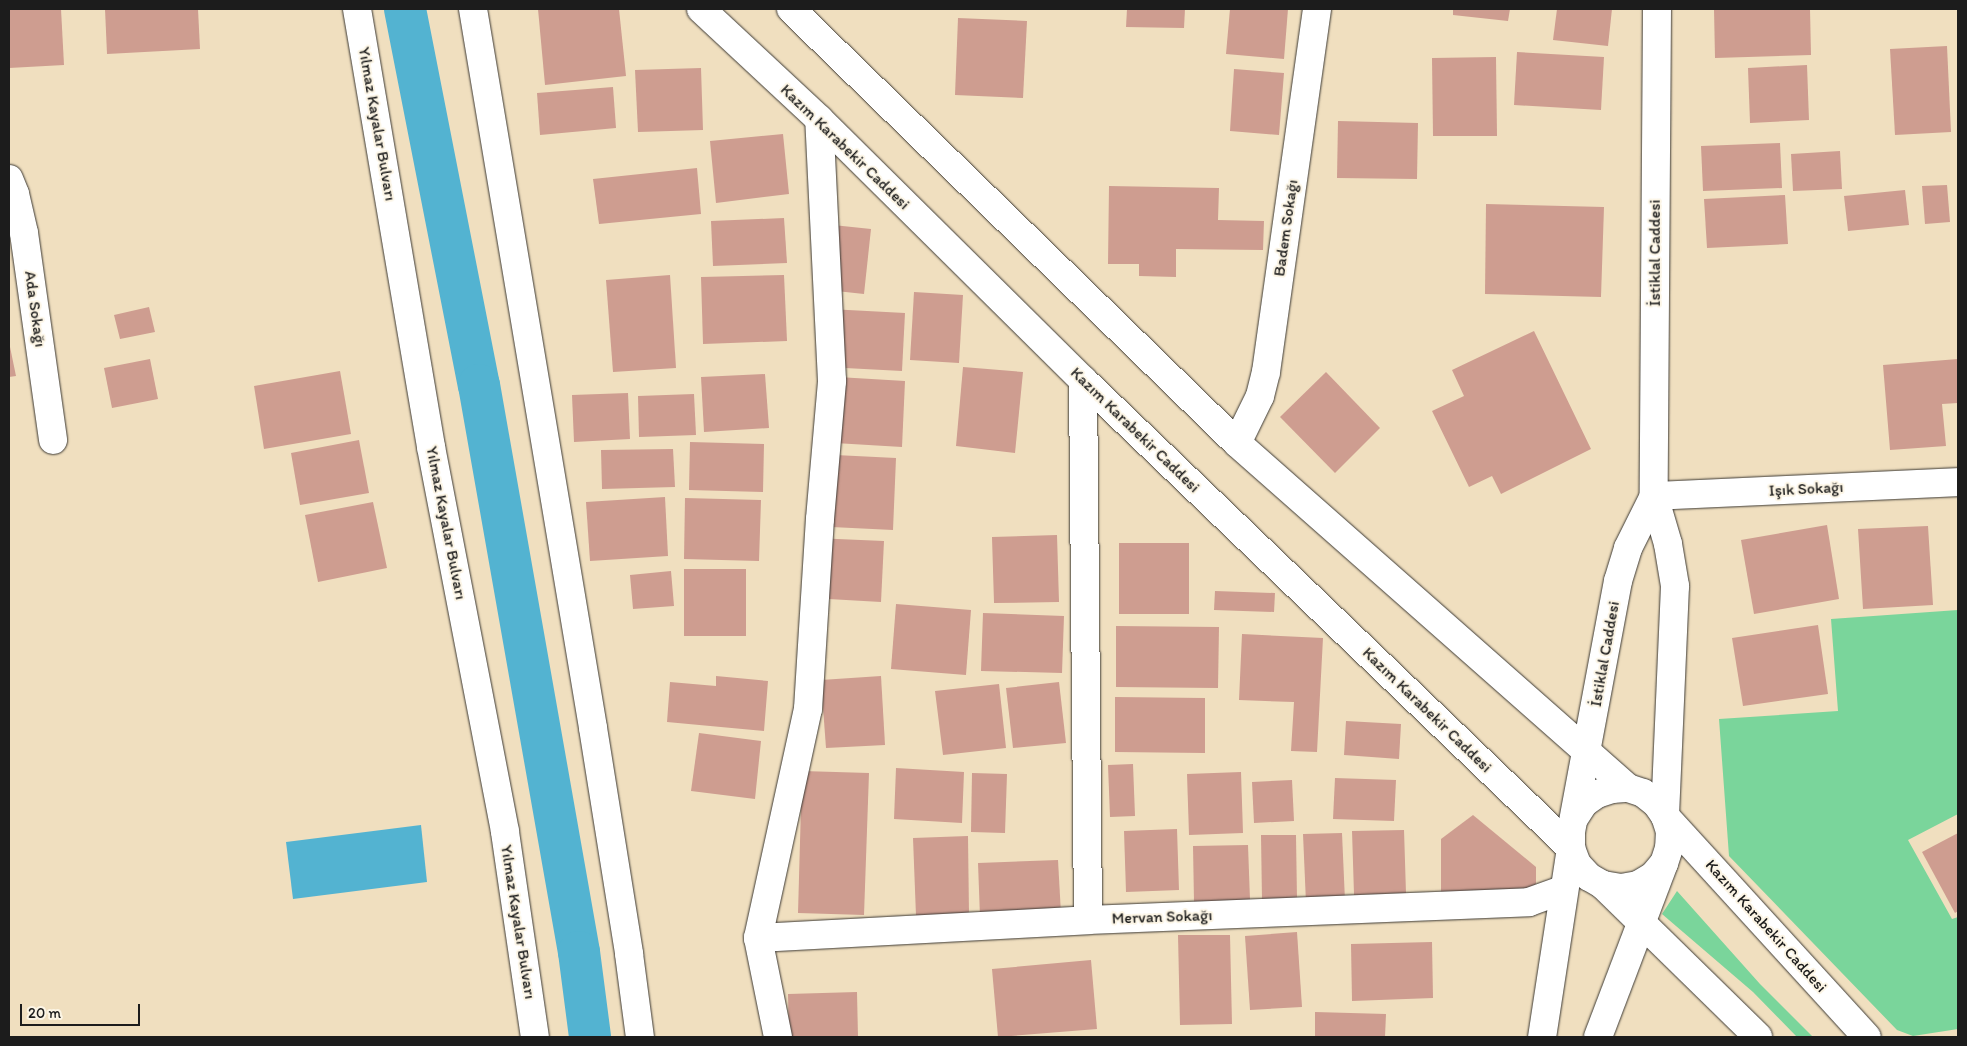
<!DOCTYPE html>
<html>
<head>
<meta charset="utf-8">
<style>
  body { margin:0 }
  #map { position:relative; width:1967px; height:1046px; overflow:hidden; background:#f0dfbf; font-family:Itim,sans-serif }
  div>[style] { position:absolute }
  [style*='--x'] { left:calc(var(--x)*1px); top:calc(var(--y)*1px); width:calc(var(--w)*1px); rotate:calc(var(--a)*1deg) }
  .green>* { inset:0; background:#7ad59b }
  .water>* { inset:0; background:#53b3d1 }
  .canal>* { height:42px; margin:-21px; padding:0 21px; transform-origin:21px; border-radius:21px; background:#53b3d1 }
  .building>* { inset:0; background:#ce9d90 }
  .roads { filter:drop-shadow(0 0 1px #3c3934) drop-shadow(0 0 1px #3c3934) }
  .minor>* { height:28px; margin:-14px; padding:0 14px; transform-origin:14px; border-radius:14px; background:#fff }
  span { translate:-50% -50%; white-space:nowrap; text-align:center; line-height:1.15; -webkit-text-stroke:4px #fcf5e5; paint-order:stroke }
  .street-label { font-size:16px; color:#1c1c1c }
  .frame { position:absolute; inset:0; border:10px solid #1c1c1c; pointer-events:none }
  .scale { position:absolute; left:20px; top:1004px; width:120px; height:22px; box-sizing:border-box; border:2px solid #1c1c1c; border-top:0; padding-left:6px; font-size:15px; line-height:18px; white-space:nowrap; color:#1c1c1c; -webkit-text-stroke:4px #fcf5e5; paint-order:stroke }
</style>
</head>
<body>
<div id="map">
  <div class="green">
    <i style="clip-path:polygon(1958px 610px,1958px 814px,1908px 840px,1952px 919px,1958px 917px,1958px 1029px,1913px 1036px,1897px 1030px,1729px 856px,1719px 719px,1838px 711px,1831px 619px)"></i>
    <i style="clip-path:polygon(1677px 891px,1760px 984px,1813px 1037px,1797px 1037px,1753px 992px,1662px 914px)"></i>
  </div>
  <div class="water">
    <i style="clip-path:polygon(421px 825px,427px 882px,293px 899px,286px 842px)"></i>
  </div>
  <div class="canal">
    <i style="--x:405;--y:9;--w:383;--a:78.9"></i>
    <i style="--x:479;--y:385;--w:576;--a:80"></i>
    <i style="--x:579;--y:952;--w:86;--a:82.6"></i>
  </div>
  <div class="building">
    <i style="clip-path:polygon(9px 9px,61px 9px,64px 65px,9px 68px)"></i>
    <i style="clip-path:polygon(105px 9px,198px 9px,200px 49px,107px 54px)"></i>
    <i style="clip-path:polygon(538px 9px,619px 9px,626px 76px,545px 85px)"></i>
    <i style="clip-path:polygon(1127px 9px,1185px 9px,1184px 28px,1126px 27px)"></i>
    <i style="clip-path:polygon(1230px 9px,1288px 9px,1284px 59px,1226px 54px)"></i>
    <i style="clip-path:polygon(1453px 9px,1510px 9px,1508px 21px,1453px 15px)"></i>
    <i style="clip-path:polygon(1557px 9px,1612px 9px,1608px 46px,1553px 40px)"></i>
    <i style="clip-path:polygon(1714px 9px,1810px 9px,1811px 55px,1715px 58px)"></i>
    <i style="clip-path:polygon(958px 18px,1027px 21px,1023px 98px,955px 95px)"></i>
    <i style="clip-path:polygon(1947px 46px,1951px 132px,1895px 135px,1890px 49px)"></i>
    <i style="clip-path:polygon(1517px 52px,1604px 57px,1601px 110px,1514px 105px)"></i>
    <i style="clip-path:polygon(1496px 57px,1497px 136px,1433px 136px,1432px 58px)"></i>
    <i style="clip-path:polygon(1807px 65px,1809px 120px,1750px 123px,1748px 68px)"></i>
    <i style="clip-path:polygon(701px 68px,703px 130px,638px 132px,635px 70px)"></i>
    <i style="clip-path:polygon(1234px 69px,1284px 73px,1279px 135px,1230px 131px)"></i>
    <i style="clip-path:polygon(613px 87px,616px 128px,540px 135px,537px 93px)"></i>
    <i style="clip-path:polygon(1338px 121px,1418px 123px,1417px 179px,1337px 178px)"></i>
    <i style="clip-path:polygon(783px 134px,789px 194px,716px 203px,710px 141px)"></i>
    <i style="clip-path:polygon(1780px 143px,1782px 188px,1703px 191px,1701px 146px)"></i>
    <i style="clip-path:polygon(1840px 151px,1842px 189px,1793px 191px,1791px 154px)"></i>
    <i style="clip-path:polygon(697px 168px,701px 214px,599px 224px,593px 179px)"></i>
    <i style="clip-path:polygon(1947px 185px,1950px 222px,1925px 224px,1922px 186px)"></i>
    <i style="clip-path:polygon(1109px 186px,1219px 188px,1218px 220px,1264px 221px,1263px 250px,1176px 249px,1176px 277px,1139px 276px,1139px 264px,1108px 264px)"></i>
    <i style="clip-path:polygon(1905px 190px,1909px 225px,1848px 231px,1844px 196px)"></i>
    <i style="clip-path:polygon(1785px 195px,1788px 244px,1707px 248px,1704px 199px)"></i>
    <i style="clip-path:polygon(1486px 204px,1604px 207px,1601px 297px,1485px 294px)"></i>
    <i style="clip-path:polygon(784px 218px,787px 263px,713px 266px,711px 221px)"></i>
    <i style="clip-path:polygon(833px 225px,871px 229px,864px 294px,827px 290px)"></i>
    <i style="clip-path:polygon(670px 275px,676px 368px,613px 372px,606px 280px)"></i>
    <i style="clip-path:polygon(784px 275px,787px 341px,703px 344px,701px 277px)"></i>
    <i style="clip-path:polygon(914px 292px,963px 295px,959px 363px,910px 360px)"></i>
    <i style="clip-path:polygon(149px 307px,155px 332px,120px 339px,114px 315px)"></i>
    <i style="clip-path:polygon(829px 309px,905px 313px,902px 371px,826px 367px)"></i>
    <i style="clip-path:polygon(1534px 331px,1591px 449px,1501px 494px,1492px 476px,1469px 487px,1432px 411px,1464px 396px,1452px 370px)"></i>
    <i style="clip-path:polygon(9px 342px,16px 376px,9px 377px)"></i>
    <i style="clip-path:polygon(150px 359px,158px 399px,112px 408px,104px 368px)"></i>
    <i style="clip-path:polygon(1958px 359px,1958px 403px,1942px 404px,1946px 446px,1890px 450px,1883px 365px)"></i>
    <i style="clip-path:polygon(963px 367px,1023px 372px,1015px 453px,956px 446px)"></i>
    <i style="clip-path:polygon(340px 371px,351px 434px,264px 449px,254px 386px)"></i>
    <i style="clip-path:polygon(1326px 372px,1380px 428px,1335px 473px,1280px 417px)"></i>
    <i style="clip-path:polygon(765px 374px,769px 428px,704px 432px,701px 377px)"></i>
    <i style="clip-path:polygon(821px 376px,905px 381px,902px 447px,818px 442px)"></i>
    <i style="clip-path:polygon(628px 393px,630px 439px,574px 442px,572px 395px)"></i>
    <i style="clip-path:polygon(694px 394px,696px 435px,639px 437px,638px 396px)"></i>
    <i style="clip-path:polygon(359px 440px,369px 493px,300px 505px,291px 453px)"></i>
    <i style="clip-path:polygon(690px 442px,764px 444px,763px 492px,689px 490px)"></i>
    <i style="clip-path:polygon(673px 449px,675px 487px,602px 489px,601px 450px)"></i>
    <i style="clip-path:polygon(815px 454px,896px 458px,893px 530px,811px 526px)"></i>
    <i style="clip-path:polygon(665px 497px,668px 556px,590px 561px,586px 502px)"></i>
    <i style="clip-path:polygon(685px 498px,761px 500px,759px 561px,684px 559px)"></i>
    <i style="clip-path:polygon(373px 502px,387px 568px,318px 582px,305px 515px)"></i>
    <i style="clip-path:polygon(1827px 525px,1839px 599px,1754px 614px,1741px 540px)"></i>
    <i style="clip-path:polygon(1928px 526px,1933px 605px,1863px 609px,1858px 529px)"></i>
    <i style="clip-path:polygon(1057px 535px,1059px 602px,994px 603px,992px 537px)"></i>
    <i style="clip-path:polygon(814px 538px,884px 541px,881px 602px,811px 598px)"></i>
    <i style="clip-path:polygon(1119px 543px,1189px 543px,1189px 614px,1119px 614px)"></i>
    <i style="clip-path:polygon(684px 569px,746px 569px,746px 636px,684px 636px)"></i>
    <i style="clip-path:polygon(671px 571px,674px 606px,633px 609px,630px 575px)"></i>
    <i style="clip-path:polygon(1215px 591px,1275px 593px,1274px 612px,1214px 610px)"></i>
    <i style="clip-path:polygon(896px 604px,971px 610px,966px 675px,891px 669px)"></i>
    <i style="clip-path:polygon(983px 613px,1064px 616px,1062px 673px,981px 671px)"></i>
    <i style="clip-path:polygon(1818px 625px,1828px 694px,1743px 706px,1732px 638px)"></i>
    <i style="clip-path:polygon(1116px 626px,1219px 627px,1218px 688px,1116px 687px)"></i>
    <i style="clip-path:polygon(1242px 634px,1323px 638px,1317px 752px,1291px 751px,1294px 702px,1239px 700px)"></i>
    <i style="clip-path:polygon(716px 676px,768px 681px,764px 731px,667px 722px,670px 682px,716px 686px)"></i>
    <i style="clip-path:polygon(881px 676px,885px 745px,826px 748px,821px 680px)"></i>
    <i style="clip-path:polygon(1059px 682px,1066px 743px,1013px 748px,1006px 688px)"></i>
    <i style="clip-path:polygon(999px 684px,1006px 748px,943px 755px,935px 691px)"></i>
    <i style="clip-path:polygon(1115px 697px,1205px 698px,1205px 753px,1115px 752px)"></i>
    <i style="clip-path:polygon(1346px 721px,1401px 724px,1399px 759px,1344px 755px)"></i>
    <i style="clip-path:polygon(699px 733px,761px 741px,755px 799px,691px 791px)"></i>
    <i style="clip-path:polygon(1133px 764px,1135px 816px,1110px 817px,1108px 765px)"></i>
    <i style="clip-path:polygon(896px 768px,964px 772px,962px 823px,894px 819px)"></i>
    <i style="clip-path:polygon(802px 771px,869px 773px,864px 915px,798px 913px)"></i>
    <i style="clip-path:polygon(1241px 772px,1243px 833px,1189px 835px,1187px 774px)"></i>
    <i style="clip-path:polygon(972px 773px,1007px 774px,1005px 833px,971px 832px)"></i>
    <i style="clip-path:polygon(1335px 778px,1396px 780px,1394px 821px,1333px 819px)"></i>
    <i style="clip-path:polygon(1292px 780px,1294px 821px,1254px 823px,1252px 782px)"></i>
    <i style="clip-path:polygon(1473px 815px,1536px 867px,1536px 884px,1525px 893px,1441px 893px,1441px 839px)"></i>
    <i style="clip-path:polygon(1177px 829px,1179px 890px,1126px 892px,1124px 831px)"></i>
    <i style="clip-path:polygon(1404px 830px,1406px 893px,1354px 895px,1352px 831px)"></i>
    <i style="clip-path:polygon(1342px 833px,1345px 901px,1306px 903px,1303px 834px)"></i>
    <i style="clip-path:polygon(1958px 833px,1958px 911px,1955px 913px,1922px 852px)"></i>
    <i style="clip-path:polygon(1261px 835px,1296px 835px,1297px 900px,1262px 901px)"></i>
    <i style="clip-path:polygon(968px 836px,969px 915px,916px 916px,913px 838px)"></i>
    <i style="clip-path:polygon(1248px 845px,1250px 900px,1194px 902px,1193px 846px)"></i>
    <i style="clip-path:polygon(1058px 860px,1061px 914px,980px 917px,978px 863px)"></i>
    <i style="clip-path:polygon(1297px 932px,1302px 1007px,1250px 1010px,1245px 936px)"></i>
    <i style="clip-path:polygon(1178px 935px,1230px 935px,1232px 1024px,1180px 1025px)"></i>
    <i style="clip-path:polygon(1432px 942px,1433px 998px,1352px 1001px,1351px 944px)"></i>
    <i style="clip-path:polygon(1091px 960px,1097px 1029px,998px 1037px,992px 969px)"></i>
    <i style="clip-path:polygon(857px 992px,858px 1037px,789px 1037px,788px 994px)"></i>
    <i style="clip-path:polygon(1315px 1012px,1386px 1014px,1385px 1037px,1315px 1037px)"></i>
  </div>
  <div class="roads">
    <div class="minor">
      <i style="--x:357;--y:9;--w:444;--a:80.4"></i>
      <i style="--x:431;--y:447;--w:392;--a:79.1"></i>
      <i style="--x:505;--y:832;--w:207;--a:81.7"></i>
      <i style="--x:473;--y:9;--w:729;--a:80.52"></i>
      <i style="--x:593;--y:728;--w:229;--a:80.9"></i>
      <i style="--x:629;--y:954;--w:84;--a:82.5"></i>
      <i style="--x:701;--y:9;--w:161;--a:43"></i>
      <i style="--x:819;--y:119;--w:371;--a:44.7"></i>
      <i style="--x:1083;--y:380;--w:676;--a:43.8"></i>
      <i style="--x:1571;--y:848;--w:191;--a:98.7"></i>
      <i style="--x:791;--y:9;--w:622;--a:44.22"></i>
      <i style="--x:1237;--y:443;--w:521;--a:41.42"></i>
      <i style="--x:1657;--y:9;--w:487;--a:90.4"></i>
      <i style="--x:1654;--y:496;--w:50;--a:73.7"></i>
      <i style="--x:1668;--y:544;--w:43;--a:80.5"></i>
      <i style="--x:1675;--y:586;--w:230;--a:92.5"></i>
      <i style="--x:1665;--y:816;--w:299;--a:47.6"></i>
      <i style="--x:9;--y:179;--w:16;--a:68"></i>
      <i style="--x:15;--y:194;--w:40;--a:77"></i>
      <i style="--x:24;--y:233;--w:209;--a:82"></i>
      <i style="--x:1083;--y:380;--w:540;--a:89.47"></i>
      <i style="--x:1237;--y:443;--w:52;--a:-63.9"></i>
      <i style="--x:1260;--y:396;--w:25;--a:-76"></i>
      <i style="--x:1266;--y:372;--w:367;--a:-82"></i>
      <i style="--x:1654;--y:496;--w:304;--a:-2.6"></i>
      <i style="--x:1575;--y:817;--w:17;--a:-57"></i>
      <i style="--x:1584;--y:803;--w:16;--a:-35"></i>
      <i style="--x:1597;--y:794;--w:16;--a:-18"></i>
      <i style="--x:1612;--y:789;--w:16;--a:-4"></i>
      <i style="--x:1628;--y:788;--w:16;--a:18"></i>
      <i style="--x:1643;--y:793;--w:16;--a:38"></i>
      <i style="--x:1656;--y:803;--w:16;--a:55"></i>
      <i style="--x:1665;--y:816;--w:16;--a:72"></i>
      <i style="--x:1670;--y:831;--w:17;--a:93"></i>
      <i style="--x:1669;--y:848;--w:16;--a:108"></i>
      <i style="--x:1664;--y:863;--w:17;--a:130"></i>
      <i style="--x:1653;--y:876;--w:17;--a:149"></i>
      <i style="--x:1638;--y:885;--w:17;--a:170"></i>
      <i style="--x:1621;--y:888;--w:18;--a:-171"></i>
      <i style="--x:1603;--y:885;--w:16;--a:-150"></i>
      <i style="--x:1589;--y:877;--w:18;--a:-133"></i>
      <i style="--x:1577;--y:864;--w:17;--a:-111"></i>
      <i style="--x:1571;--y:848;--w:16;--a:-90"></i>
      <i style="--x:1571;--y:832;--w:255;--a:-79.4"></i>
      <i style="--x:1618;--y:581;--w:34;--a:-73"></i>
      <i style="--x:1628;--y:548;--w:58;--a:-63.4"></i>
      <i style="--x:1603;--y:885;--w:217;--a:44.4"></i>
      <i style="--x:758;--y:938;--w:330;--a:-3.1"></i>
      <i style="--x:1088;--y:920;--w:441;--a:-2.3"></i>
      <i style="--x:1529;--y:902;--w:37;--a:-20"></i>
      <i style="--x:778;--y:1037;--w:101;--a:-101.4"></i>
      <i style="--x:758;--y:938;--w:234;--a:-77.7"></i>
      <i style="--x:808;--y:709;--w:190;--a:-86.4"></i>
      <i style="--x:820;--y:519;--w:139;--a:-85"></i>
      <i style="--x:832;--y:381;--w:262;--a:-92.8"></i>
      <i style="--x:1598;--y:1037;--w:183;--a:-69.2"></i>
    </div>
  </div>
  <div class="street-label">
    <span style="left:377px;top:124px;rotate:80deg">Yılmaz Kayalar Bulvarı</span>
    <span style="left:845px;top:147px;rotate:44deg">Kazım Karabekir Caddesi</span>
    <span style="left:1286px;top:228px;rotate:-82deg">Badem Sokağı</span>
    <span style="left:1655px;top:253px;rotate:-90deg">İstiklal Caddesi</span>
    <span style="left:35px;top:309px;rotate:82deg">Ada Sokağı</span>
    <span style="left:1135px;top:430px;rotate:44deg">Kazım Karabekir Caddesi</span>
    <span style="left:1806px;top:489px;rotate:-3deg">Işık Sokağı</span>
    <span style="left:446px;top:523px;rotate:79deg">Yılmaz Kayalar Bulvarı</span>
    <span style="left:1605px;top:654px;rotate:-80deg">İstiklal Caddesi</span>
    <span style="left:1427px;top:710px;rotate:44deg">Kazım Karabekir Caddesi</span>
    <span style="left:1162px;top:917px;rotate:-2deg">Mervan Sokağı</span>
    <span style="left:518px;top:922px;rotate:81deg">Yılmaz Kayalar Bulvarı</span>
    <span style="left:1766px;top:926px;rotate:48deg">Kazım Karabekir Caddesi</span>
  </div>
  <div class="frame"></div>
  <div class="scale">20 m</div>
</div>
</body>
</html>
